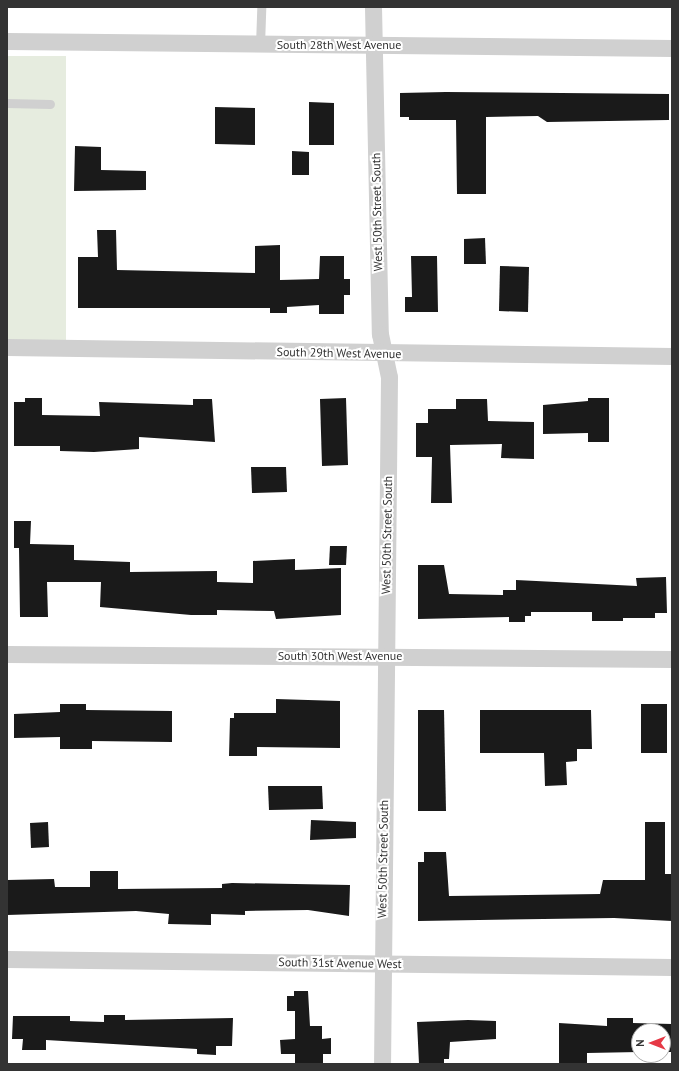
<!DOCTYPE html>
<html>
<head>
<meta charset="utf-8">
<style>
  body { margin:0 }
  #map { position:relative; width:679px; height:1071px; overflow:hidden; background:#fff; font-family:"PT Sans",sans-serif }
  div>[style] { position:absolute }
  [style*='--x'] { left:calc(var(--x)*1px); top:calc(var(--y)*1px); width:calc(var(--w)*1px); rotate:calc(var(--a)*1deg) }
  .green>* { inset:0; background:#e6ecdf }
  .building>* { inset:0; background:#1a1a1a }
  .service>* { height:9px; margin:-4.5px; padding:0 4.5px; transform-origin:4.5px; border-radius:4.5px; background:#d0d0d0 }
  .minor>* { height:17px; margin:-8.5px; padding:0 8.5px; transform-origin:8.5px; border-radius:8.5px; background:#d0d0d0 }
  span { translate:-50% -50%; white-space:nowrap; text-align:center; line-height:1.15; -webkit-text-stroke:4px #fff; paint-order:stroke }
  .street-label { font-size:12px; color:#333 }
  .frame { position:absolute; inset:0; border:8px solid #333; pointer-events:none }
  .north { position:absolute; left:631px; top:1023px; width:40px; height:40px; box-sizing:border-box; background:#fff; border:1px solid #adadad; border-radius:50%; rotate:270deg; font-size:11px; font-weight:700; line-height:16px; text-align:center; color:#333 }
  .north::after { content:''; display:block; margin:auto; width:14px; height:18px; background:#e63946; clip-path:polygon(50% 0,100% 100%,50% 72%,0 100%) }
</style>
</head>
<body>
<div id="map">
  <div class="green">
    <i style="clip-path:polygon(7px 56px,66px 56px,66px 341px,7px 341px)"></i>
  </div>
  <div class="building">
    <i style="clip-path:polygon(446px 92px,669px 94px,669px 120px,547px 122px,538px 116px,486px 117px,486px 194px,457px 194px,456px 120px,409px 120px,409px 117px,400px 117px,400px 93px)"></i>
    <i style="clip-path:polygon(309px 102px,334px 103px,334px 145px,309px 145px)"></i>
    <i style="clip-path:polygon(215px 107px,255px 108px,255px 145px,215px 144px)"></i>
    <i style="clip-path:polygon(75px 146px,101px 147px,101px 170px,146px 171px,146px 190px,74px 191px)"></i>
    <i style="clip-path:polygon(292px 151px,309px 152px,309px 175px,292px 175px)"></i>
    <i style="clip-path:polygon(97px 230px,116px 230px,117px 270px,255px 273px,255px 246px,280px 245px,280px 280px,319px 279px,320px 256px,344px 256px,344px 279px,350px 279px,350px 295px,344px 295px,344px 314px,319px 314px,319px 305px,287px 307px,287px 313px,270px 313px,270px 308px,78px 308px,78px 257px,98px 257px)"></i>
    <i style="clip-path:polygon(485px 238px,486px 264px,464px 264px,464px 239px)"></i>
    <i style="clip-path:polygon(411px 256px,437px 256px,438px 312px,405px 312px,405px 297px,412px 297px)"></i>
    <i style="clip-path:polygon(500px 266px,529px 267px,528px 312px,499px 311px)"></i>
    <i style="clip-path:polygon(25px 398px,42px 398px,42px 415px,100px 416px,99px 402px,193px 405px,193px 399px,212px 399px,215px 442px,139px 437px,139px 449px,94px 452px,60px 451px,60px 446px,14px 446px,14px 402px,25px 402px)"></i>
    <i style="clip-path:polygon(346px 398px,348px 465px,322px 466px,320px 399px)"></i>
    <i style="clip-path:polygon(588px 398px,609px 398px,609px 442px,588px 442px,588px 433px,543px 434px,543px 405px,588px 401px)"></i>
    <i style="clip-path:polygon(456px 399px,487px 399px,488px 421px,534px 422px,534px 459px,501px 458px,502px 444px,450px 445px,452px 503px,431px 503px,432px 457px,416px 457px,416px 423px,428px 423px,428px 409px,456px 409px)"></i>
    <i style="clip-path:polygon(251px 467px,286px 467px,287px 492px,252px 493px)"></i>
    <i style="clip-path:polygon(14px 521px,31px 521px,30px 544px,74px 545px,74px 560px,130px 562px,130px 572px,217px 571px,217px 582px,253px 583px,253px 561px,295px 559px,295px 570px,341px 568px,341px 615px,276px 619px,274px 611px,217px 610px,217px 615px,191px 615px,100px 607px,101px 582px,47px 582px,48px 617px,20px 617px,19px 548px,14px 548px)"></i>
    <i style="clip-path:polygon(330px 546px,347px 546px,346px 565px,329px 565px)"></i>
    <i style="clip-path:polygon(418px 565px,444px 565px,449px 594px,503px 595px,503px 590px,516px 590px,516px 580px,637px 586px,636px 578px,666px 577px,667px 613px,655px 613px,655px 618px,623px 618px,623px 621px,592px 621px,592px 612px,531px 612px,531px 616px,525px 616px,525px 622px,509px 622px,509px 617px,418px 619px)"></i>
    <i style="clip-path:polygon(276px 699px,340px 701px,340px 748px,257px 747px,257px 756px,229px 756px,230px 718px,234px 718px,234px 713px,276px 713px)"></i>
    <i style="clip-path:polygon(60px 704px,86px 704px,86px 710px,172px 711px,172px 742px,92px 741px,92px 749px,60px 749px,60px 737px,14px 738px,14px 714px,60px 712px)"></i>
    <i style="clip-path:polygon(641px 704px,667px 704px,667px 753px,641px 753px)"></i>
    <i style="clip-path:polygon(418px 710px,444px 710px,446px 811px,418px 811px)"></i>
    <i style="clip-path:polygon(480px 710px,591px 710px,592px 749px,577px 749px,577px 761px,566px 762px,567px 785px,545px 786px,544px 753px,480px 753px)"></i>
    <i style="clip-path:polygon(268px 786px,322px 786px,323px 809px,269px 810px)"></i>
    <i style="clip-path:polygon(311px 820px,356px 822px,356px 838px,310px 840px)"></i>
    <i style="clip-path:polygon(48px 822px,49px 847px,31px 848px,30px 823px)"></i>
    <i style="clip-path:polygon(645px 822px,665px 822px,665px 874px,672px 874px,672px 921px,614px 918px,418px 921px,418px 862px,424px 862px,424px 852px,446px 852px,449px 896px,600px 894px,603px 880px,645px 880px)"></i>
    <i style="clip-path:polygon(90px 871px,118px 871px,118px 889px,222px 888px,222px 884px,232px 883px,350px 885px,349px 916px,308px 910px,245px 911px,245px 915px,211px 914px,211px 925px,168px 924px,169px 914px,136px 911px,7px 915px,7px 880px,54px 879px,55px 887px,90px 887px)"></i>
    <i style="clip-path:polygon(294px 991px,308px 991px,310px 1026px,322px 1026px,322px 1039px,331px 1038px,331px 1054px,323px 1054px,323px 1064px,295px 1064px,295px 1054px,281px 1054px,280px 1040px,295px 1039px,295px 1011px,287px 1011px,287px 996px,294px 996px)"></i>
    <i style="clip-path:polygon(104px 1015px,125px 1015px,125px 1020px,233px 1018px,232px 1046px,216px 1046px,216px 1055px,197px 1054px,197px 1049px,46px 1040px,46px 1050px,22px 1050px,23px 1039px,12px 1039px,13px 1016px,70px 1016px,70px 1021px,104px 1022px)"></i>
    <i style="clip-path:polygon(607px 1018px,633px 1018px,633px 1023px,672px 1024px,672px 1052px,663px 1052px,663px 1031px,639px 1031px,639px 1052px,587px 1053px,587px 1064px,559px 1064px,559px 1023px,607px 1026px)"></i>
    <i style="clip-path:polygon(468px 1020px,496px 1021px,496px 1039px,450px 1042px,449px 1059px,444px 1059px,444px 1064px,419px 1064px,417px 1022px)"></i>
  </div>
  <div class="service">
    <i style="--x:260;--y:45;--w:38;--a:-88"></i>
    <i style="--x:7;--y:103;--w:43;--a:1.3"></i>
  </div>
  <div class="minor">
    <i style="--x:373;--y:7;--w:327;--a:88.8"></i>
    <i style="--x:380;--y:334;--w:44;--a:78.2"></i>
    <i style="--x:389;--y:377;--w:687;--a:90.58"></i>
    <i style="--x:7;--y:41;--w:665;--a:0.6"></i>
    <i style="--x:7;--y:347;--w:665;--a:0.78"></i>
    <i style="--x:7;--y:654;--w:665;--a:0.43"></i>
    <i style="--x:7;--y:959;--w:665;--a:0.69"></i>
  </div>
  <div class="street-label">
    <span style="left:339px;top:45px">South 28th West Avenue</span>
    <span style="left:377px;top:212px;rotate:-91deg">West 50th Street South</span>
    <span style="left:339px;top:353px;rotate:1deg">South 29th West Avenue</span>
    <span style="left:387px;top:535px;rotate:-89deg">West 50th Street South</span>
    <span style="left:340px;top:656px">South 30th West Avenue</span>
    <span style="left:383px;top:859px;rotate:-89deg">West 50th Street South</span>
    <span style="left:340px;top:963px;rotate:1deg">South 31st Avenue West</span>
  </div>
  <div class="frame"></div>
  <div class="north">N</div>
</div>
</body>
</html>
